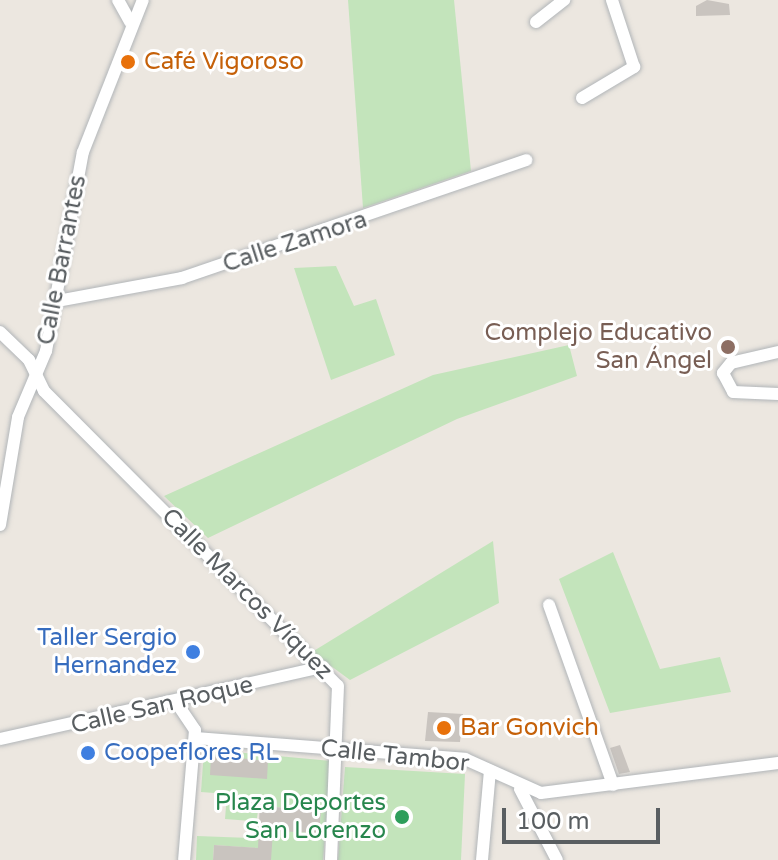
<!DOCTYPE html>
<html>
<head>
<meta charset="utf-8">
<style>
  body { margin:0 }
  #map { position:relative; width:778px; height:860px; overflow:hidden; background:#ece7e0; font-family:"Varela Round",sans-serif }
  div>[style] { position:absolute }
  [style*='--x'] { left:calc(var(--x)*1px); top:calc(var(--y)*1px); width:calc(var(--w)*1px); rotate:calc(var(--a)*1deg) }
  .green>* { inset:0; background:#c3e4bb }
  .building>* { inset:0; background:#c9c4bf }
  .roads { filter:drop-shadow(0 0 2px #b1b5b8) drop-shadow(0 0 2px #b1b5b8) }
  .minor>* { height:12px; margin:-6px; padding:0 6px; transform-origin:6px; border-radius:6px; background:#fff }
  .dots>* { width:22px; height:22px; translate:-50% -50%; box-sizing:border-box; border:4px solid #fff; border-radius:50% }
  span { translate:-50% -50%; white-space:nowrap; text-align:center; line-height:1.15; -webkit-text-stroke:6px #fff; paint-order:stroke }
  .food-label { font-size:24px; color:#c56008 }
  .left { translate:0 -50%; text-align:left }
  .street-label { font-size:24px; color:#595e61 }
  .education-label { font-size:24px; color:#785e54 }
  .right { translate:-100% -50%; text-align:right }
  .shop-label { font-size:24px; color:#366cbe }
  .leisure-label { font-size:24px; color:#27864d }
  .scale { position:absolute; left:502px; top:808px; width:158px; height:36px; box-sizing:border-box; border:4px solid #595e61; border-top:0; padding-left:10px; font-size:24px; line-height:28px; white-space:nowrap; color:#595e61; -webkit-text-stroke:6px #fff; paint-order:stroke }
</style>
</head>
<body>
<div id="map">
  <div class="green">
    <i style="clip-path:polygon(348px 0,454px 0,471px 171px,363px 208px)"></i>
    <i style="clip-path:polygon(336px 266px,354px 306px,376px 299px,395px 355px,331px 380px,294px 268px)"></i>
    <i style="clip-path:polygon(569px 345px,577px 376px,457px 419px,208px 538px,164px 496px,433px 375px)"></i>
    <i style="clip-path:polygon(493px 541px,499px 603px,350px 680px,312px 652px)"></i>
    <i style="clip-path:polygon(613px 552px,660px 669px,720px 657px,731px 692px,610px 713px,559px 579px)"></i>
    <i style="clip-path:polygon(evenodd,204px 749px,331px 761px,323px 860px,271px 860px,271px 849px,214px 845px,213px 860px,196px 860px,197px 836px,250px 838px,251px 821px,225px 819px,227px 794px,201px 792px,204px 749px,260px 798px,274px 799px,274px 807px,321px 810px,319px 833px,256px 824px,260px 798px)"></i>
    <i style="clip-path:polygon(345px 767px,465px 774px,461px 860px,338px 860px)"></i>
  </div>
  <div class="building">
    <i style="clip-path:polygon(707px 0,729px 4px,730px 15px,696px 16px,696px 6px)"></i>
    <i style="clip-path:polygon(428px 712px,463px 714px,460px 742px,425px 741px)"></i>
    <i style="clip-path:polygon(620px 745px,630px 772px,619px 774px,610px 748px)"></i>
    <i style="clip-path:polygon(211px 755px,268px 761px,267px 779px,210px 775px)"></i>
    <i style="clip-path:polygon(260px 798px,275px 799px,274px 807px,321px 810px,319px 833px,273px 831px,271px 860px,213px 860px,214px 845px,258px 848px)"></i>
  </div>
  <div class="roads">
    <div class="minor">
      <i style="--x:118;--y:0;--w:25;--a:61"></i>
      <i style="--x:536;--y:22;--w:36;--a:-38"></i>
      <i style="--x:582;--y:98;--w:61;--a:-30.8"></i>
      <i style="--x:634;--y:67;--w:71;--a:-108.2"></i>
      <i style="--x:57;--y:301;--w:127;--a:-10.4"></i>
      <i style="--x:182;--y:278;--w:364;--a:-18.9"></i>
      <i style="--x:0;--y:332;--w:40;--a:44"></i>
      <i style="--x:29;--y:360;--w:34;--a:64"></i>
      <i style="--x:44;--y:391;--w:416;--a:45.1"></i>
      <i style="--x:338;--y:686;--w:174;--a:92.3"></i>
      <i style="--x:778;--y:352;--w:48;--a:166.8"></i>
      <i style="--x:731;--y:363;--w:13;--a:129"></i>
      <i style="--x:723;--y:373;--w:21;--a:62"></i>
      <i style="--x:733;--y:392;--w:45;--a:2.5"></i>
      <i style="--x:0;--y:525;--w:109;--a:-80.5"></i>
      <i style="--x:18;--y:417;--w:72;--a:-67"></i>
      <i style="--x:46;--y:351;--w:202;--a:-79.5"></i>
      <i style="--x:83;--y:152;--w:163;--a:-68.5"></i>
      <i style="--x:549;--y:605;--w:191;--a:70.4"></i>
      <i style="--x:176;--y:702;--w:34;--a:56"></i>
      <i style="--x:195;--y:730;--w:130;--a:94.8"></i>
      <i style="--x:195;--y:738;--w:271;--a:4.4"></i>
      <i style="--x:465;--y:759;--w:83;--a:24.1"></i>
      <i style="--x:541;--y:793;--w:239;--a:-7.2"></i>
      <i style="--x:0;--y:739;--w:331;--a:-12.6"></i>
      <i style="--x:520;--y:789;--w:80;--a:62.5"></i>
      <i style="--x:482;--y:860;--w:90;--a:-84.9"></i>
    </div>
  </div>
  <div class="dots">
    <i style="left:128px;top:62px;background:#e8710a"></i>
    <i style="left:728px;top:347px;background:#8d6e63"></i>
    <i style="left:193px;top:652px;background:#3f7fe0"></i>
    <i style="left:444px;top:728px;background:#e8710a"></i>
    <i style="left:88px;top:753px;background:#3f7fe0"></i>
    <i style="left:402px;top:817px;background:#2e9e5b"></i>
  </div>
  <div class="food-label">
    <span class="left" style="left:144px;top:62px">Café Vigoroso</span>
    <span class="left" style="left:460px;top:728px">Bar Gonvich</span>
  </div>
  <div class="street-label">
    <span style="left:295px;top:242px;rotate:-18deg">Calle Zamora</span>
    <span style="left:62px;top:260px;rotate:-79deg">Calle Barrantes</span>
    <span style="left:247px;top:594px;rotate:45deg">Calle Marcos Víquez</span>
    <span style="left:162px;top:705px;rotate:-13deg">Calle San Roque</span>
    <span style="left:395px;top:756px;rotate:6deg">Calle Tambor</span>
  </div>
  <div class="education-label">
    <span class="right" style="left:712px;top:347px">Complejo Educativo<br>San Ángel</span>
  </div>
  <div class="shop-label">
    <span class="right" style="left:177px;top:652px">Taller Sergio<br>Hernandez</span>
    <span class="left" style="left:104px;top:753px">Coopeflores RL</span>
  </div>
  <div class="leisure-label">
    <span class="right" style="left:386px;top:817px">Plaza Deportes<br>San Lorenzo</span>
  </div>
  <div class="scale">100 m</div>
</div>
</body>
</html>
